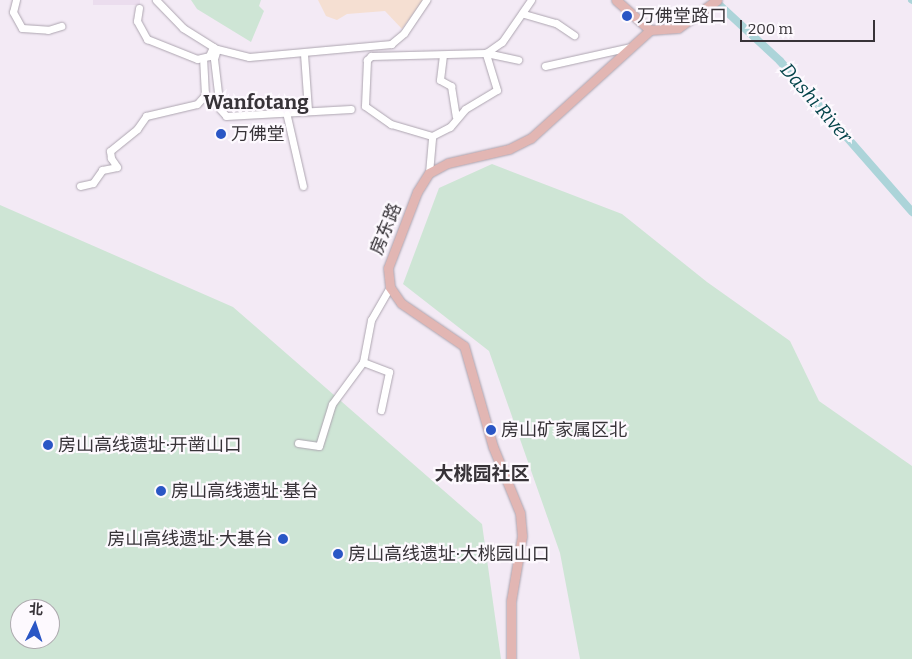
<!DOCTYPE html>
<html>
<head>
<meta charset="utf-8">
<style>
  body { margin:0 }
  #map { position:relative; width:912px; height:659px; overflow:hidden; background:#f3eaf5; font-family:Bitter,"Noto Sans SC",serif }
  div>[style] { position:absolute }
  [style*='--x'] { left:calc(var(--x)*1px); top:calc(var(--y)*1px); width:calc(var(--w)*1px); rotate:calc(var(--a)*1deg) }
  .built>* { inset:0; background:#ebddee }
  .industrial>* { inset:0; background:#f5dfd2 }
  .green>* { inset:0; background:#cee5d5 }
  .canal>* { height:5px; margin:-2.5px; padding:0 2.5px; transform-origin:2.5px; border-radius:2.5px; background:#acd4d9 }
  .river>* { height:8px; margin:-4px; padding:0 4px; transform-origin:4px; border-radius:4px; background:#acd4d9 }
  .roads { filter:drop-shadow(0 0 1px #ada5b0) drop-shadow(0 0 1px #ada5b0) }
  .minor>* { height:7px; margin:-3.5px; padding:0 3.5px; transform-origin:3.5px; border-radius:3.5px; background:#fff }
  .major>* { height:9px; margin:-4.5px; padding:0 4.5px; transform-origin:4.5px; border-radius:4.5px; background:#e2b6b3 }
  .dots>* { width:14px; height:14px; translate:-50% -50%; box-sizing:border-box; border:2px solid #fdf9fe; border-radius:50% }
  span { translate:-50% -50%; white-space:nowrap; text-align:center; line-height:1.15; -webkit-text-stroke:4.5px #fdf9fe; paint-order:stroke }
  .poi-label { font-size:18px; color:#373338 }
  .left { translate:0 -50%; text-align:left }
  .right { translate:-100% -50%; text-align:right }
  .street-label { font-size:18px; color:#373338 }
  .water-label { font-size:19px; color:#04444a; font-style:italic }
  .neighbourhood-label { font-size:19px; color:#373338; font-weight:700 }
  .quarter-label { font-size:20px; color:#373338; font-weight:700 }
  .north { position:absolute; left:10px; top:599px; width:50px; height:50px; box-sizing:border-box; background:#fdf9fe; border:1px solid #aeaaaf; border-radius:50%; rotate:4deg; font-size:14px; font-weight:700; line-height:20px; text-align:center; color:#373338 }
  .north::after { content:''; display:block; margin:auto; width:18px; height:22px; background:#2a56c5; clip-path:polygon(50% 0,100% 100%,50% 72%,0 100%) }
  .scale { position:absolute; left:740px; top:20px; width:135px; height:22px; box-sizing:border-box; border:2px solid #373338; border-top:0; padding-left:6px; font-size:15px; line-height:18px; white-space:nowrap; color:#373338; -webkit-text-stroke:4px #fdf9fe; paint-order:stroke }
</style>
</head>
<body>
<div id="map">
  <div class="built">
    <i style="clip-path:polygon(93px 0,140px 0,140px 5px,93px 5px)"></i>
  </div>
  <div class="industrial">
    <i style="clip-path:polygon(318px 0,423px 0,402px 29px,385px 11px,347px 14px,337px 20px,326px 16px)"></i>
  </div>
  <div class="green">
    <i style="clip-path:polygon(191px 0,261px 0,259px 6px,264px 11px,251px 42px,197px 9px)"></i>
    <i style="clip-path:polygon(492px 164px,622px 214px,707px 282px,790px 341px,819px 401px,912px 466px,912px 659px,580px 659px,560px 553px,489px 351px,403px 284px,439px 188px)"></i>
    <i style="clip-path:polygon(evenodd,0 205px,233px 307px,482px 524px,501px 659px,0 659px,0 205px,20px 609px,50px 609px,50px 639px,20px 639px,20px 609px)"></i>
  </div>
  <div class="canal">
    <i style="--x:910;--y:0;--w:2;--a:27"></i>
  </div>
  <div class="river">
    <i style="--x:714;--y:0;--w:90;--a:42.7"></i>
    <i style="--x:780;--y:61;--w:201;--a:48.8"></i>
  </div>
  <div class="roads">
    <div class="minor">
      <i style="--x:16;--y:0;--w:12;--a:104"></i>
      <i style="--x:13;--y:12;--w:18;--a:61"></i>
      <i style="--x:22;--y:28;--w:26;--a:4"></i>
      <i style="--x:48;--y:30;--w:14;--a:-17"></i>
      <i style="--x:156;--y:0;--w:39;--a:46"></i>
      <i style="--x:183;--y:28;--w:40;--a:32"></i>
      <i style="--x:217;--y:49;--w:33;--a:14"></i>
      <i style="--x:249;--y:57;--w:143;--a:-5.2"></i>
      <i style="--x:391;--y:44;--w:17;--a:-40"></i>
      <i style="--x:404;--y:33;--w:40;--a:-56"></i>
      <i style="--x:139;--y:8;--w:13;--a:99"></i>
      <i style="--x:137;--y:21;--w:21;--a:61"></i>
      <i style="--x:147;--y:39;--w:54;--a:21.8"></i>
      <i style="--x:197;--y:59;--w:12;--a:-14"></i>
      <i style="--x:209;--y:56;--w:10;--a:-66"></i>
      <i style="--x:524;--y:14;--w:33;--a:16"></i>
      <i style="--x:556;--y:23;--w:22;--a:34"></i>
      <i style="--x:217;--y:49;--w:10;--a:107"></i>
      <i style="--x:214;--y:59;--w:50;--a:83.2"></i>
      <i style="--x:220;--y:109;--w:9;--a:49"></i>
      <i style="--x:226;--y:116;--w:125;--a:-3.2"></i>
      <i style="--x:486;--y:53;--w:19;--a:-35"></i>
      <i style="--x:502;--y:42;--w:51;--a:-55.4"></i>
      <i style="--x:486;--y:53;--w:33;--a:12"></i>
      <i style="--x:304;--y:54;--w:56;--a:85.9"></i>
      <i style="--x:443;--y:55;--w:25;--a:97"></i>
      <i style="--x:440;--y:80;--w:13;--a:29"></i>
      <i style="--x:451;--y:86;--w:30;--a:81"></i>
      <i style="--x:545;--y:66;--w:88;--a:-12.5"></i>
      <i style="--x:286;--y:112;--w:76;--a:77.1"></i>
      <i style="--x:429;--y:173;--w:37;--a:-85"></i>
      <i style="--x:432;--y:136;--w:20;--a:-27"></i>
      <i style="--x:450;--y:127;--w:23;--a:-50"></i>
      <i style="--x:465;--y:109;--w:37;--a:-31"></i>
      <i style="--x:497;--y:90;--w:39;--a:-107"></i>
      <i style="--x:486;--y:53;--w:115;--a:178.5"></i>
      <i style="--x:371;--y:56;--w:6;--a:135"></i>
      <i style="--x:367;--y:60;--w:46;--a:92.5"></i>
      <i style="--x:365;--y:106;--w:32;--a:35"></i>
      <i style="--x:391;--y:124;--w:43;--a:16.3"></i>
      <i style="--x:80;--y:186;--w:13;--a:-13"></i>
      <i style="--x:93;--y:183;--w:16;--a:-55"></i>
      <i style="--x:102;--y:170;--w:15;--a:-11"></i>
      <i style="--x:117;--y:167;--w:11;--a:-124"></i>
      <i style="--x:111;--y:158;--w:7;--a:-98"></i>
      <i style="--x:110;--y:151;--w:35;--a:-39"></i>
      <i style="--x:137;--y:129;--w:16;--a:-55"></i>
      <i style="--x:146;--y:116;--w:52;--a:-13.2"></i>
      <i style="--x:197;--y:104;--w:12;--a:-48"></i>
      <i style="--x:205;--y:95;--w:36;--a:-93"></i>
      <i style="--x:363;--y:362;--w:28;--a:21"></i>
      <i style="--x:389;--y:372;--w:39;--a:102"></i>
      <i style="--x:298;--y:443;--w:21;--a:8"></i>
      <i style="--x:319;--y:446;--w:44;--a:-72.8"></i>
      <i style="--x:332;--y:404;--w:52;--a:-53.6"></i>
      <i style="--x:363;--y:362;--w:43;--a:-79.2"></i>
      <i style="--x:371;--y:320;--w:38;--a:-60"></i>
    </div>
    <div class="major">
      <i style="--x:616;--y:0;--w:45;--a:41.4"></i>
      <i style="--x:650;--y:30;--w:28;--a:-4"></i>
      <i style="--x:678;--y:28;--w:48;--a:-35.7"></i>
      <i style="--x:511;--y:659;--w:58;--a:-90"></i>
      <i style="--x:511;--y:601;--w:66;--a:-80.4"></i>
      <i style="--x:522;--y:536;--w:23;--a:-95"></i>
      <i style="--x:520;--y:513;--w:71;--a:-112.2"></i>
      <i style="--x:493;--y:447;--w:105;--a:-106"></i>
      <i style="--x:464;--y:346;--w:76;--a:-145.7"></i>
      <i style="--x:401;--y:303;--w:19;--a:-125"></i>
      <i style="--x:390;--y:287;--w:19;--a:-96"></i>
      <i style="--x:388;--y:268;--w:81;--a:-69.1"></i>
      <i style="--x:417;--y:192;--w:22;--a:-58"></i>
      <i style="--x:429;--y:173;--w:21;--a:-28"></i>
      <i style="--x:448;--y:163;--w:63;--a:-12.9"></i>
      <i style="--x:509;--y:149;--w:25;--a:-27"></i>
      <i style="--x:531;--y:138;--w:161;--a:-42.2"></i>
    </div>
  </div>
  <div class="dots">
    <i style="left:627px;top:16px;background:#2a56c5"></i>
    <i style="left:221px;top:134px;background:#2a56c5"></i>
    <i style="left:491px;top:430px;background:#2a56c5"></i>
    <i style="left:48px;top:445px;background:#2a56c5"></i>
    <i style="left:161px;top:491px;background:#2a56c5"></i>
    <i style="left:283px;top:539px;background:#2a56c5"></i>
    <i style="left:338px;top:554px;background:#2a56c5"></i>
  </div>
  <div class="poi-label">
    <span class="left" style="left:637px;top:16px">万佛堂路口</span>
    <span class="left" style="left:231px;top:134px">万佛堂</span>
    <span class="left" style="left:501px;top:430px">房山矿家属区北</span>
    <span class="left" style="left:58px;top:445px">房山高线遗址·开凿山口</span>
    <span class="left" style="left:171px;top:491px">房山高线遗址·基台</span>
    <span class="right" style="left:273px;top:539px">房山高线遗址·大基台</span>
    <span class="left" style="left:348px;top:554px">房山高线遗址·大桃园山口</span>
  </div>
  <div class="street-label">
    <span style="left:386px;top:229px;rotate:-68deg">房东路</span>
  </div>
  <div class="water-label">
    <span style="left:816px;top:103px;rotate:49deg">Dashi River</span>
  </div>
  <div class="neighbourhood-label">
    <span style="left:482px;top:474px">大桃园社区</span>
  </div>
  <div class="quarter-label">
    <span style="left:256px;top:102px">Wanfotang</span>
  </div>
  <div class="north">北</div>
  <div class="scale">200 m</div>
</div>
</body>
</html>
